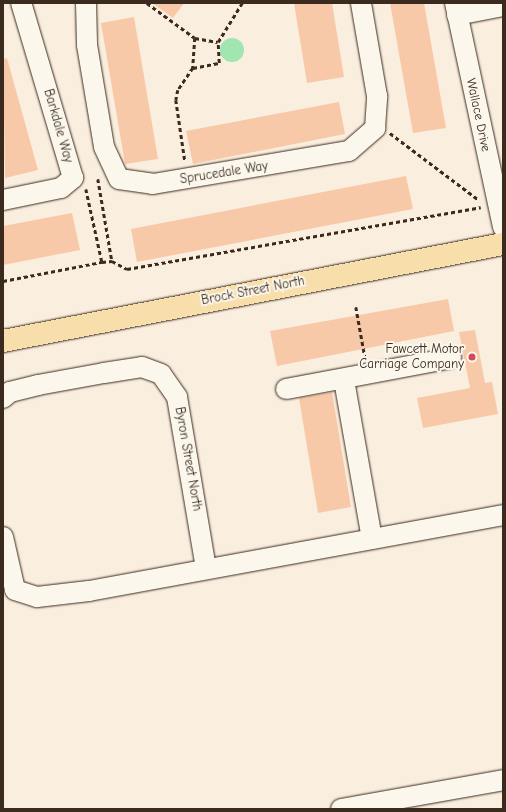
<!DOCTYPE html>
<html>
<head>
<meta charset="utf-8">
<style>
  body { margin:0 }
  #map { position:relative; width:506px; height:812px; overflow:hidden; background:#faeede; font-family:"Comic Neue",sans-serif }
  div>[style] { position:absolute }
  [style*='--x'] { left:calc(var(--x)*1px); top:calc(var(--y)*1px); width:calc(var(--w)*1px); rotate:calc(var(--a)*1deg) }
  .green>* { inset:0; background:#a1e5b0 }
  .round { border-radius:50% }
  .building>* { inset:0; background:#f8c9a8 }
  .path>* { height:2.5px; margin-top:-1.25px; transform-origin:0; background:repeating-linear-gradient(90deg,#3b2a1e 0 4px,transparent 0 7px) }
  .roads { filter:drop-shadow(0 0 1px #3b2a1e) drop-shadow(0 0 1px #3b2a1e) }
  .minor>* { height:20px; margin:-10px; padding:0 10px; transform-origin:10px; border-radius:10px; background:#fbf7ec }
  .major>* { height:22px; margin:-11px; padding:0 11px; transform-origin:11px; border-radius:11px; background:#f8deab }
  .dots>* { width:11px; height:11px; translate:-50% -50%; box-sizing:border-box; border:2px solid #fbf7ec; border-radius:50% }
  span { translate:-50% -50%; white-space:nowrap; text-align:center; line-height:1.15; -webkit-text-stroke:4px #fbf7ec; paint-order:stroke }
  .street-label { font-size:13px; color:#3b2a1e }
  .poi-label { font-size:13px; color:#3b2a1e }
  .right { translate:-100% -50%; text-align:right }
  .frame { position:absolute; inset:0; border:4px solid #3b2a1e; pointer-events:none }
</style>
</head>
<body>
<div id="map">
  <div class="green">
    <i class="round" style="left:220px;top:38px;width:24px;height:24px"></i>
  </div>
  <div class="building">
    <i style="clip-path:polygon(152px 3px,184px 3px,173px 18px)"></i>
    <i style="clip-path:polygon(294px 3px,332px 3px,344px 77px,307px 83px)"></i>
    <i style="clip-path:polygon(390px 3px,424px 3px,446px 128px,413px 133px)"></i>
    <i style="clip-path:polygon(134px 17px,158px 159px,125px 164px,101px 23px)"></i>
    <i style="clip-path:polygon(7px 58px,38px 170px,5px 178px,3px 59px)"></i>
    <i style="clip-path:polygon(339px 102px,345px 134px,193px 164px,186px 131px)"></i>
    <i style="clip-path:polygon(406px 176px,413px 209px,137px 262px,131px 229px)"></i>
    <i style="clip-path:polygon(72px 213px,80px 250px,3px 265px,3px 226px)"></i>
    <i style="clip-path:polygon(448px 299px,454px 331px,277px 366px,270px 331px)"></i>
    <i style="clip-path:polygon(475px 330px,485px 383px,492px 382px,498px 414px,423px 428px,417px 398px,470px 388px,459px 332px)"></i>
    <i style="clip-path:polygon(332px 392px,351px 507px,318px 513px,299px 398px)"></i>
  </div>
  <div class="path">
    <i style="--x:147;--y:3;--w:59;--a:36.1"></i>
    <i style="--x:195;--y:38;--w:30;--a:94"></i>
    <i style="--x:193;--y:68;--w:27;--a:124"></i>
    <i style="--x:178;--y:90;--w:10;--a:101"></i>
    <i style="--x:176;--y:100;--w:62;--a:81.6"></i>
    <i style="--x:195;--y:38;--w:23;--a:10"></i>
    <i style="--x:218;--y:42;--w:46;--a:-58.4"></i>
    <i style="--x:193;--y:68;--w:26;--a:-11"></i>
    <i style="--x:219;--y:63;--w:21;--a:-93"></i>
    <i style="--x:390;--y:133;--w:111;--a:37"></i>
    <i style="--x:98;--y:179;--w:83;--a:80.3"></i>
    <i style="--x:86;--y:189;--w:75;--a:77.6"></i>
    <i style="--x:3;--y:281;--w:101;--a:-10.9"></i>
    <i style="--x:102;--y:262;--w:10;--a:-6"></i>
    <i style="--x:112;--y:261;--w:17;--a:28"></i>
    <i style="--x:127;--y:269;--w:359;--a:-9.9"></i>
    <i style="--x:356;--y:307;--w:51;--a:79.8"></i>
  </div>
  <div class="roads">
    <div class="minor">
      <i style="--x:86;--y:3;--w:42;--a:88.6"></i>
      <i style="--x:87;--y:45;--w:103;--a:80.5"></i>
      <i style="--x:104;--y:147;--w:35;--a:65"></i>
      <i style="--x:119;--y:179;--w:34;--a:8"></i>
      <i style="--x:153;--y:184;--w:199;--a:-9.6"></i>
      <i style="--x:349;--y:151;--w:35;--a:-41"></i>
      <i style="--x:375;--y:128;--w:32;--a:-86"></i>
      <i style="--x:377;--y:96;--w:94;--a:-99.8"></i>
      <i style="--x:455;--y:3;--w:229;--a:77.9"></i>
      <i style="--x:457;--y:15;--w:47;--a:-11.1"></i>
      <i style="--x:3;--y:200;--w:59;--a:-11.7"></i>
      <i style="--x:61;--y:188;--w:16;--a:-40"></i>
      <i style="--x:73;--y:178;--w:183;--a:-106.5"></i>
      <i style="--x:344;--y:380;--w:161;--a:80"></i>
      <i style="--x:286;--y:389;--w:168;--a:-10.6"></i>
      <i style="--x:3;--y:398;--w:9;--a:-41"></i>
      <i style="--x:10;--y:392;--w:29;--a:-14"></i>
      <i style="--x:38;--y:385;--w:67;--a:-10.3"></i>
      <i style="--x:104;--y:373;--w:38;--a:-9"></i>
      <i style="--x:142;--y:367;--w:20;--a:20"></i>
      <i style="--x:161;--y:374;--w:28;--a:55"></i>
      <i style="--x:177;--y:397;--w:174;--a:80.4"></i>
      <i style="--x:3;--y:537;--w:54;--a:77.2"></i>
      <i style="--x:15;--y:590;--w:23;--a:18"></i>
      <i style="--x:37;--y:597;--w:52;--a:-6.6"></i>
      <i style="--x:89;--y:591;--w:421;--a:-10.4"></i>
      <i style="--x:341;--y:809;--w:165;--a:-10.1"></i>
    </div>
    <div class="major">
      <i style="--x:3;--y:341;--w:509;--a:-10.98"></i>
    </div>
  </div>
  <div class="dots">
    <i style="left:472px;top:357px;background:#d1495b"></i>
  </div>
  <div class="street-label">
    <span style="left:478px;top:115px;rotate:78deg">Wallace Drive</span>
    <span style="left:58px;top:126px;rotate:74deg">Barkdale Way</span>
    <span style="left:224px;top:173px;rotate:-9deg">Sprucedale Way</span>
    <span style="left:253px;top:291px;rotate:-11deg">Brock Street North</span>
    <span style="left:188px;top:459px;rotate:80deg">Byron Street North</span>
  </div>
  <div class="poi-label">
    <span class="right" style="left:464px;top:357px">Fawcett Motor<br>Carriage Company</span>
  </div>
  <div class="frame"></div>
</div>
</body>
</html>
